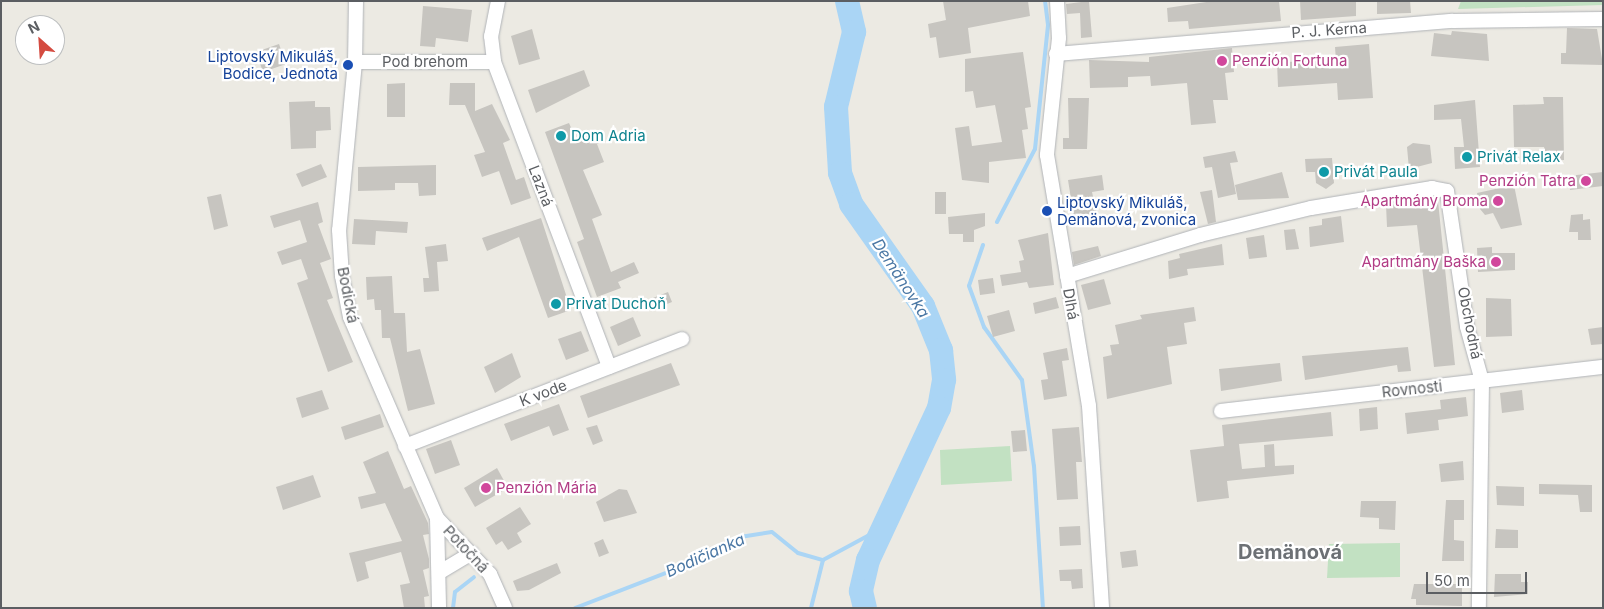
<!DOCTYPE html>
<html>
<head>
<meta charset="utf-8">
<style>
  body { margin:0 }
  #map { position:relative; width:1604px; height:609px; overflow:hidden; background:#eceae3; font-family:Inter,sans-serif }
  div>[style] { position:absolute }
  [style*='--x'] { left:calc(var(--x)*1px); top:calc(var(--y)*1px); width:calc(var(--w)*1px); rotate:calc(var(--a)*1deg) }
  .green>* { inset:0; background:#c2e1c2 }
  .stream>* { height:4px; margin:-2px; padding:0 2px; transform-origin:2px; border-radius:2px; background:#aad5f5 }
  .river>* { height:24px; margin:-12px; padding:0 12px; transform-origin:12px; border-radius:12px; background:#aad5f5 }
  .building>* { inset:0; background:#c7c5c0 }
  .roads { filter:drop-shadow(0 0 1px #b0b3b7) drop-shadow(0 0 1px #b0b3b7) }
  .street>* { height:14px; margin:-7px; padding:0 7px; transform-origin:7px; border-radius:7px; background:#fff }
  .dots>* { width:14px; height:14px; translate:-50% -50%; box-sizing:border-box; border:2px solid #fff; border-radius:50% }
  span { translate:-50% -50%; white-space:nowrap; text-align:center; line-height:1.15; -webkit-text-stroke:4.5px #fff; paint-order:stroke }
  .street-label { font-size:15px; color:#5b5e62 }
  .transit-label { font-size:15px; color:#164399 }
  .right { translate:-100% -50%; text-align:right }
  .left { translate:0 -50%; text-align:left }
  .hotel-label { font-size:15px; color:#b23c85 }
  .culture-label { font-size:15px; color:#0d838f }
  .water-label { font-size:16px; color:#4a77a4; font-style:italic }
  .district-label { font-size:20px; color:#6c7074; font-weight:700 }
  .frame { position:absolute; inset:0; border:2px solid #5b5e62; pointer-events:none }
  .north { position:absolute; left:15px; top:15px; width:50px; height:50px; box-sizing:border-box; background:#fff; border:1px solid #bdbfc0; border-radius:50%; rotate:334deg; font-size:14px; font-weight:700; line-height:20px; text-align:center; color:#5b5e62 }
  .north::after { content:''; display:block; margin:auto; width:18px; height:22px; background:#d44b40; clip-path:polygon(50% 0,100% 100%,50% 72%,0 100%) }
  .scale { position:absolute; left:1426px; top:572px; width:101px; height:22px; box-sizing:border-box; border:2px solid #5b5e62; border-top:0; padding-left:6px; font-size:15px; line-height:18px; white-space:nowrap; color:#5b5e62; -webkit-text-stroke:4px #fff; paint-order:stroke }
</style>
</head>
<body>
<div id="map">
  <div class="green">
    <i style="clip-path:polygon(1461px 1px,1603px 1px,1603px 5px,1458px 9px)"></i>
    <i style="clip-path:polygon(1010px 446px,1012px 481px,941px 485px,940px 450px)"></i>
    <i style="clip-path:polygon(1400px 543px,1400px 577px,1327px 578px,1329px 544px)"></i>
  </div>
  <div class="stream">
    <i style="--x:997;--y:222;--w:82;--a:-62.5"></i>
    <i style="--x:1035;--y:149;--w:125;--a:-84"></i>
    <i style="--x:1048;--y:25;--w:24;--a:-97"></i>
    <i style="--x:983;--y:245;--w:43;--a:108.9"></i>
    <i style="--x:969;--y:286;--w:44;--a:69.9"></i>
    <i style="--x:984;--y:327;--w:65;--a:54.4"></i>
    <i style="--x:1022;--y:380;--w:87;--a:82.1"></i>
    <i style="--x:1034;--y:466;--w:142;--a:86.4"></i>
    <i style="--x:453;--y:608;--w:16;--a:-83"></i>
    <i style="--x:455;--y:592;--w:24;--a:-38"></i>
    <i style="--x:575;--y:608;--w:117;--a:-21.1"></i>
    <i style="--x:684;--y:566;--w:63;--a:-27.4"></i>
    <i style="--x:740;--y:537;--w:32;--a:-9"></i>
    <i style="--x:772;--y:532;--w:33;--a:39"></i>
    <i style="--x:798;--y:553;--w:26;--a:16"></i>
    <i style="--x:823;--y:560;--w:69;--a:-28.4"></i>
    <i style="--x:811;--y:608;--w:49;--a:-76"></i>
  </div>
  <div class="river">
    <i style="--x:847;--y:1;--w:32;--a:77"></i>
    <i style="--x:854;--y:32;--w:77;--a:103.5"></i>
    <i style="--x:836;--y:107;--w:66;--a:86.5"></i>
    <i style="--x:840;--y:173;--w:33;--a:70"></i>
    <i style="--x:851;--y:204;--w:125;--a:54.8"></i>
    <i style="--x:923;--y:306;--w:48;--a:67.8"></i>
    <i style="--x:941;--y:350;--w:30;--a:84"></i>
    <i style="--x:944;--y:380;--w:28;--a:100"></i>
    <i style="--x:939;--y:408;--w:168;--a:115"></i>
    <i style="--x:868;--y:560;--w:32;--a:103"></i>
    <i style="--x:861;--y:591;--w:17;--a:77"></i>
  </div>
  <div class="building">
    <i style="clip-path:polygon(943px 1px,1028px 1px,1030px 16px,968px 28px,971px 53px,939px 58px,936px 37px,930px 38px,928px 24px,946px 20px)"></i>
    <i style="clip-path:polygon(1089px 1px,1092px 37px,1081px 38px,1080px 13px,1067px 14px,1066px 4px)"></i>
    <i style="clip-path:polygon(1213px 1px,1279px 1px,1281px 21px,1189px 29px,1188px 21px,1168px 22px,1167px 8px)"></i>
    <i style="clip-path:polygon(1300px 1px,1356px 1px,1356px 16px,1301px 20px)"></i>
    <i style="clip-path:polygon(1377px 1px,1410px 1px,1411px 13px,1377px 14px)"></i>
    <i style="clip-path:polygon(423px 6px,472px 10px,468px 42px,436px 38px,435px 47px,420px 46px)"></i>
    <i style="clip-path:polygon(1567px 28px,1597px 29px,1603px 65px,1561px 64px,1561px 53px,1566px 53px)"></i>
    <i style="clip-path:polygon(532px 29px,540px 59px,519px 65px,511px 36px)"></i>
    <i style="clip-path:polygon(1452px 31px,1487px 34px,1489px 61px,1431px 56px,1434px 33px,1451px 35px)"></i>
    <i style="clip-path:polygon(279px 44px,286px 64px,263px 72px,256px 52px)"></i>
    <i style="clip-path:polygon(1369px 44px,1373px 98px,1338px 100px,1337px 83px,1278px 87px,1277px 62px,1336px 61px,1335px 47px)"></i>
    <i style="clip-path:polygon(1232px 48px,1234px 72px,1225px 73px,1228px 100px,1213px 100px,1216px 123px,1191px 125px,1187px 83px,1151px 86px,1150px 76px,1128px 77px,1128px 87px,1090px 88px,1089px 60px,1149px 62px,1149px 57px)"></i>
    <i style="clip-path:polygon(1023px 52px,1031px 107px,1025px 108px,1028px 129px,1022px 130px,1026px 158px,989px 162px,989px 183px,962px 180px,955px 128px,969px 126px,972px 146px,1002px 142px,995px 105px,976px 108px,973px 91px,965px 92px,965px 59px)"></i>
    <i style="clip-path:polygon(584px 70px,590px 86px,536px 113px,528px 90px)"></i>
    <i style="clip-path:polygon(405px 83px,405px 117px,387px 117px,387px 84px)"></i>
    <i style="clip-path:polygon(450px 83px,475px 83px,475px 111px,492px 104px,510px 140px,503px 143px,516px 180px,524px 177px,531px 198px,511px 205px,499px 171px,482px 177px,474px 155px,485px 152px,465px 105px,449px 105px)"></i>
    <i style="clip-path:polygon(1543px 97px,1563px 97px,1564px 160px,1547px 161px,1544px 147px,1514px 147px,1513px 105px,1544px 104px)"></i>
    <i style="clip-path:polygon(1068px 98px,1089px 98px,1087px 149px,1063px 149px,1063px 138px,1069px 138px)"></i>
    <i style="clip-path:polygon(1475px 100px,1480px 167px,1455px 169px,1454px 147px,1464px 147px,1461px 119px,1434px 120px,1434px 105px)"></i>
    <i style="clip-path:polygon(315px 101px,315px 107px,330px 107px,331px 130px,316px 131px,316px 148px,291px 149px,289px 102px)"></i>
    <i style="clip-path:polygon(569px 123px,576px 139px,600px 130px,604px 141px,597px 144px,604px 162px,583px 170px,602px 215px,592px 219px,611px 272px,634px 262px,639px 273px,618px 282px,621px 288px,597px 297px,577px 242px,584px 239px,545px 132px)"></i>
    <i style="clip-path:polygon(1413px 143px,1430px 145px,1432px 163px,1409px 169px,1407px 147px)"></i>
    <i style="clip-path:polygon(1235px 151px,1238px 162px,1230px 163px,1236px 194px,1218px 198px,1212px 167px,1205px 168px,1203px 157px)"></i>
    <i style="clip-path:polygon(1332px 158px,1334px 183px,1326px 189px,1316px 183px,1315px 172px,1306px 172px,1305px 159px)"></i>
    <i style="clip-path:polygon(321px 164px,327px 177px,302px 187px,296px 174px)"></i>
    <i style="clip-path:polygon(436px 165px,436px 195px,419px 196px,418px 183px,395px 183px,395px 190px,358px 191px,358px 167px)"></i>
    <i style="clip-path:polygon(1282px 172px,1289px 198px,1238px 200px,1235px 185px)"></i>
    <i style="clip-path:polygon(1603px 172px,1603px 186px,1570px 190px,1568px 176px)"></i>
    <i style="clip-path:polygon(1102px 175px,1104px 190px,1092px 192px,1098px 219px,1075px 224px,1068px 180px)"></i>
    <i style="clip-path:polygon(1514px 185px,1522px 225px,1501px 229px,1493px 213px,1485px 215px,1480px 209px,1477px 193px)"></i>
    <i style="clip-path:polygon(1212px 190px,1216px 222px,1208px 224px,1200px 192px)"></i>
    <i style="clip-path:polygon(935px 192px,946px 192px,946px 214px,935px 214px)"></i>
    <i style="clip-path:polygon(221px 194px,228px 226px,214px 230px,207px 197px)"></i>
    <i style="clip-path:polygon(1438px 201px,1455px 365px,1434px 367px,1417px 225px,1387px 227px,1386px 205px)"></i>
    <i style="clip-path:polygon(318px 202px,323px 222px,318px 224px,331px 259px,320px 263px,333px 298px,327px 300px,353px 362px,328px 372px,297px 283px,308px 279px,301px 259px,282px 265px,277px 252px,307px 242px,300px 220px,274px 228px,270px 216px)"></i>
    <i style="clip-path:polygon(985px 213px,985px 226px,974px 230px,974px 242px,963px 242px,963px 234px,949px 234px,948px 217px)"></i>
    <i style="clip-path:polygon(1583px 214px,1583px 220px,1590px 219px,1591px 240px,1578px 240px,1578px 232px,1569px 232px,1571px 215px)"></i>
    <i style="clip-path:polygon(1341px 216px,1344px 242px,1310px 247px,1309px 227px,1322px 225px,1322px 219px)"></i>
    <i style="clip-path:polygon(541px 218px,571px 310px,548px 318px,519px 237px,487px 251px,482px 238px)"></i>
    <i style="clip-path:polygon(354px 219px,408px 222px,407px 233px,376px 231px,375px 245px,352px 244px)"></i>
    <i style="clip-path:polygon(1295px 229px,1299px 249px,1286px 250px,1284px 230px)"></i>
    <i style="clip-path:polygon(1048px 233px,1054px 285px,1029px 288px,1027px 282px,1002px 286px,1000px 275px,1021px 272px,1019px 261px,1024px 260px,1018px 240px)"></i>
    <i style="clip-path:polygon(1264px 235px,1267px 257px,1249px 259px,1246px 238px)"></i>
    <i style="clip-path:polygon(446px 244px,448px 261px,437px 262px,439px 291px,424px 292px,423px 278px,429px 278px,425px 247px)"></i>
    <i style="clip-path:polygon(1222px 244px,1224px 265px,1187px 269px,1188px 275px,1169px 279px,1168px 261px,1180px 258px,1179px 254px)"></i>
    <i style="clip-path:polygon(1098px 246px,1101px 256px,1074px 265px,1072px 252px)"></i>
    <i style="clip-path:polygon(1492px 247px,1492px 253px,1515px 253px,1515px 270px,1478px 272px,1477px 248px)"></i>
    <i style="clip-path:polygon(392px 276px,394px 313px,405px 313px,407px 352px,420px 349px,435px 404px,408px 411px,390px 338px,382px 338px,381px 310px,375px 310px,374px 299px,367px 300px,366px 277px)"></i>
    <i style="clip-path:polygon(993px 278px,995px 293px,980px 295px,978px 280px)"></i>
    <i style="clip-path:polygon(1104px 279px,1111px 304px,1088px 310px,1081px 285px)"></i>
    <i style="clip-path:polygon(668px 292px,672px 302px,657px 308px,653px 298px)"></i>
    <i style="clip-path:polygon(1056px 297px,1059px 308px,1035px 314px,1033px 303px)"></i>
    <i style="clip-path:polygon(1486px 298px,1511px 299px,1512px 336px,1486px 337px)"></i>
    <i style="clip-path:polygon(1194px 307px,1196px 321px,1184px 323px,1187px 344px,1167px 347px,1172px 384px,1107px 399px,1103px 357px,1112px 355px,1110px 345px,1119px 344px,1115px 325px,1142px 319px,1140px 315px)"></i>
    <i style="clip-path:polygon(1009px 310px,1015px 331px,993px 337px,987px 316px)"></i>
    <i style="clip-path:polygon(633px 317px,641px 336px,618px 346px,610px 327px)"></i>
    <i style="clip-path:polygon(1603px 327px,1603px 344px,1591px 345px,1588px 329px)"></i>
    <i style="clip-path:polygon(581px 331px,589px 351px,566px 360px,558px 339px)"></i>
    <i style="clip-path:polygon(1408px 347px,1411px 371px,1398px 372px,1397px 365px,1305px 380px,1302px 356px)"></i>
    <i style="clip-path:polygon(1067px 348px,1069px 360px,1062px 361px,1067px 396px,1044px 400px,1041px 380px,1048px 379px,1043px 353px)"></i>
    <i style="clip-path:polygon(512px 353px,521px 377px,495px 393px,484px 367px)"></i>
    <i style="clip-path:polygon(671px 363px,680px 385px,588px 418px,580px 396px)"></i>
    <i style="clip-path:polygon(1280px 363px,1282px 381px,1221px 391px,1219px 369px)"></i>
    <i style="clip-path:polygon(322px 390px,329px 409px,302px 418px,296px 398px)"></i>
    <i style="clip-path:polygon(1522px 390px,1524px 410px,1502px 413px,1500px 393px)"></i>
    <i style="clip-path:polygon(1466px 397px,1468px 416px,1438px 420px,1439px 430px,1407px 434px,1405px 413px,1441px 409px,1440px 400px)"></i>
    <i style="clip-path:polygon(559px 404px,569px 430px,553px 436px,549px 426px,511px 441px,504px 424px)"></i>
    <i style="clip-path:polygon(1377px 407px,1378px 429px,1360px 431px,1359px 409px)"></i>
    <i style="clip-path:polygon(1331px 412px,1333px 436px,1239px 444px,1242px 469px,1265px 467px,1264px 445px,1274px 444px,1275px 466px,1294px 465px,1294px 474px,1227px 481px,1229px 498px,1197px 502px,1190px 450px,1224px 446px,1222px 425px)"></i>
    <i style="clip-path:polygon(380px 414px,384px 427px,345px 440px,341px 427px)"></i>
    <i style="clip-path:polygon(597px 425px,603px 441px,593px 445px,586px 428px)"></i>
    <i style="clip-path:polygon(1079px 427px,1082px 462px,1076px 462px,1078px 499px,1057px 500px,1052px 429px)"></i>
    <i style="clip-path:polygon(1025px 430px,1027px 451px,1013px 452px,1011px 431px)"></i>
    <i style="clip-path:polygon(451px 440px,460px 465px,435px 474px,426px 449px)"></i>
    <i style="clip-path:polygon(388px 451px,404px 489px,411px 486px,428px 523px,429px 534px,423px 535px,429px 559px,429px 568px,423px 570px,429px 596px,424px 597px,425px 608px,404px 608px,400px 585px,410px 583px,401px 552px,365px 562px,369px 578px,357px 582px,349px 553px,402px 541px,385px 503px,361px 509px,358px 497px,376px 493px,363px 462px)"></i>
    <i style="clip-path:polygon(1463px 461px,1464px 480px,1441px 482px,1439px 464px)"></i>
    <i style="clip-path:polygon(497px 468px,508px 488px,475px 507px,464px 488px)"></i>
    <i style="clip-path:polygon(313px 475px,321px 497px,283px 510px,276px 487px)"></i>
    <i style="clip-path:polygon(1539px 484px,1592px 485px,1592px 512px,1580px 512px,1578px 495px,1539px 494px)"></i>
    <i style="clip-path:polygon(1496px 486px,1524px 487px,1524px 506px,1497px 505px)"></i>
    <i style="clip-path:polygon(619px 489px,627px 490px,637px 513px,604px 522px,596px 502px)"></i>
    <i style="clip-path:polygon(1446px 500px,1464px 500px,1464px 520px,1454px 520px,1454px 540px,1464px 541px,1464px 561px,1442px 561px)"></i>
    <i style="clip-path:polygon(1361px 501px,1396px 501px,1395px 530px,1379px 529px,1379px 518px,1360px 517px)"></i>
    <i style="clip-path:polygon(520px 507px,531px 524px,517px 533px,522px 542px,508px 550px,502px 541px,496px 545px,486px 528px)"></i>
    <i style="clip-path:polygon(1080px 526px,1081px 545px,1060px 546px,1059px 527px)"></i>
    <i style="clip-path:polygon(1496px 529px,1518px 530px,1518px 548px,1495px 548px)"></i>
    <i style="clip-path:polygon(603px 539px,609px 553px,599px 557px,594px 543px)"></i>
    <i style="clip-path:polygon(1136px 550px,1138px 566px,1122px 568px,1120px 552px)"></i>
    <i style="clip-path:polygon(557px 563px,561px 573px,529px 590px,517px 591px,513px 581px)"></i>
    <i style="clip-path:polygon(1082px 569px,1083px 588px,1072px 589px,1071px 581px,1060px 581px,1059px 570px)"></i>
    <i style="clip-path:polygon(1495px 574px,1521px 574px,1521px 582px,1528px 582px,1528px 594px,1494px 597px)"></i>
    <i style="clip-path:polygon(1414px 584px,1462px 584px,1462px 606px,1416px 605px,1416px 599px,1411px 599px)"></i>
  </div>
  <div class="roads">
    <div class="street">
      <i style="--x:356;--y:1;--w:61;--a:90.9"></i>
      <i style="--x:355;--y:62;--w:169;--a:95.4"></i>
      <i style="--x:339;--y:230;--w:46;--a:86.3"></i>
      <i style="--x:342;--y:276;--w:42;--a:79"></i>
      <i style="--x:350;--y:317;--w:219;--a:66.6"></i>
      <i style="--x:437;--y:518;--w:90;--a:88.7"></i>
      <i style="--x:498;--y:1;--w:36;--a:101"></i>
      <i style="--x:491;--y:36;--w:26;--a:83"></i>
      <i style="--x:494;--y:62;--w:326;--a:69.3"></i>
      <i style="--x:1057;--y:1;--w:37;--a:87"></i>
      <i style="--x:1059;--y:38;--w:118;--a:95.9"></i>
      <i style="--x:1047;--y:155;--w:254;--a:80.5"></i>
      <i style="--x:1089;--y:406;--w:202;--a:86.3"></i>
      <i style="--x:1056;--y:54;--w:398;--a:-4.8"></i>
      <i style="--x:1453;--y:21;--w:150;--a:-0.8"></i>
      <i style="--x:355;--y:62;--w:139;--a:0"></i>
      <i style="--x:1067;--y:276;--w:139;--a:-17.1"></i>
      <i style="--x:1200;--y:235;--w:114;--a:-13.7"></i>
      <i style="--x:1311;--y:208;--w:123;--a:-9.4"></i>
      <i style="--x:1432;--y:188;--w:15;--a:11"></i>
      <i style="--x:1447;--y:191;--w:137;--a:81.6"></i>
      <i style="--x:1467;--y:327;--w:56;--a:74.5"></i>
      <i style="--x:1482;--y:381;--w:227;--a:90.8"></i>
      <i style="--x:1221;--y:411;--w:385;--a:-6.6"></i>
      <i style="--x:405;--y:446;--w:297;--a:-21.1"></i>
      <i style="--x:437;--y:518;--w:77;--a:46.6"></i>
      <i style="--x:490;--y:574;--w:37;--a:66"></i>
      <i style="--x:440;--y:572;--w:37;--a:-31"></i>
    </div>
  </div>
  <div class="dots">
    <i style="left:1222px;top:61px;background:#d1479c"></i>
    <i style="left:348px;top:65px;background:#1a4fb4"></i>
    <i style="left:561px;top:136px;background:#0f9aa8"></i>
    <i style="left:1467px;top:157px;background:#0f9aa8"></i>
    <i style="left:1324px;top:172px;background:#0f9aa8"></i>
    <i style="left:1586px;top:181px;background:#d1479c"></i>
    <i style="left:1498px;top:201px;background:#d1479c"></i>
    <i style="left:1047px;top:211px;background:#1a4fb4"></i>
    <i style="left:1496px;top:262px;background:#d1479c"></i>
    <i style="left:556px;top:304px;background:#0f9aa8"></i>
    <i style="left:486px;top:488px;background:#d1479c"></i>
  </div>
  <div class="street-label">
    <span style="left:1329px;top:30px;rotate:-4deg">P. J. Kerna</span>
    <span style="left:425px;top:62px">Pod brehom</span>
    <span style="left:541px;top:186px;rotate:69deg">Lazná</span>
    <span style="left:348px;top:295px;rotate:79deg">Bodická</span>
    <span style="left:1071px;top:304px;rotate:80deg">Dlhá</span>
    <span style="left:1470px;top:323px;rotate:79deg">Obchodná</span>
    <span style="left:1412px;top:389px;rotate:-6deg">Rovnosti</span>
    <span style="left:543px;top:393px;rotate:-21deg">K vode</span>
    <span style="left:466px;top:549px;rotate:47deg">Potočná</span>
  </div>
  <div class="transit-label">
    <span class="right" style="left:338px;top:65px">Liptovský Mikuláš,<br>Bodice, Jednota</span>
    <span class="left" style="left:1057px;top:211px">Liptovský Mikuláš,<br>Demänová, zvonica</span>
  </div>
  <div class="hotel-label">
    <span class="left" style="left:1232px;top:61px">Penzión Fortuna</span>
    <span class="right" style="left:1576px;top:181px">Penzión Tatra</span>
    <span class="right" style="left:1488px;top:201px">Apartmány Broma</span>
    <span class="right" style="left:1486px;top:262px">Apartmány Baška</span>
    <span class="left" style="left:496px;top:488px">Penzión Mária</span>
  </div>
  <div class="culture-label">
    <span class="left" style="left:571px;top:136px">Dom Adria</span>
    <span class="left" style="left:1477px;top:157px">Privát Relax</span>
    <span class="left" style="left:1334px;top:172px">Privát Paula</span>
    <span class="left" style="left:566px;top:304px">Privat Duchoň</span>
  </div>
  <div class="water-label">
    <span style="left:901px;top:278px;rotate:57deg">Demänovka</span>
    <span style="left:705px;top:555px;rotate:-24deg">Bodičianka</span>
  </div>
  <div class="district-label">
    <span style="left:1290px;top:552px">Demänová</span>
  </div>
  <div class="frame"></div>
  <div class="north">N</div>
  <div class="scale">50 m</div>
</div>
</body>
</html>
